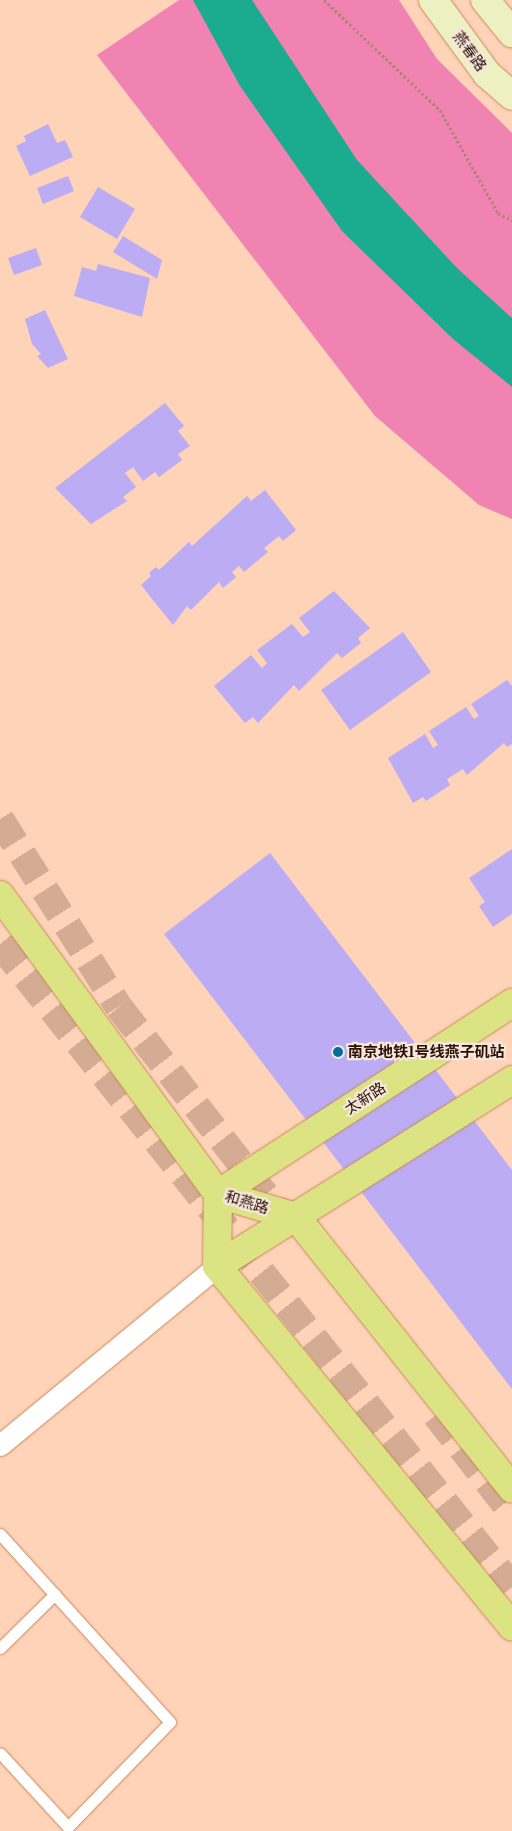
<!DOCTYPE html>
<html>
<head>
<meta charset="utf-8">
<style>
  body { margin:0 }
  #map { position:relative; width:512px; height:1831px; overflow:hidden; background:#fed3b8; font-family:"Libre Baskerville","Noto Sans SC",serif }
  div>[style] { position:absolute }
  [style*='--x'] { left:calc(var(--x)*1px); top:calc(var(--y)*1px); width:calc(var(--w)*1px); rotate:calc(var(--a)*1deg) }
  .green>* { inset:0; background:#f083b1 }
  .water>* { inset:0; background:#1bac8f }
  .building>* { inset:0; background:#bcacf3 }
  .highway-tunnel>* { height:28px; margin-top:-14px; transform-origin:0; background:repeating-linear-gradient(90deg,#d3ac93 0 28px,transparent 0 42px) }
  .path>* { height:3px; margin-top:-1.5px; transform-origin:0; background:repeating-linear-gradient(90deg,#ab8771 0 2.5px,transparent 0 5px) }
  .roads { filter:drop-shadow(0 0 1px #cb885c) drop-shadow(0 0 1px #cb885c) }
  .lane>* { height:11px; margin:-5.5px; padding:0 5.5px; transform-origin:5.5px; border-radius:5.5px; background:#fff }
  .street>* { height:21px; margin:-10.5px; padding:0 10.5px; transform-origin:10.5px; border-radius:10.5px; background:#fff }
  .secondary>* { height:28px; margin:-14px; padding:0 14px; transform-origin:14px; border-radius:14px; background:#edf1c1 }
  .primary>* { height:28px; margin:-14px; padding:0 14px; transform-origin:14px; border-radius:14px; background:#dce382 }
  .dots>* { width:14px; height:14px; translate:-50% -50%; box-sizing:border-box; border:2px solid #f6e7de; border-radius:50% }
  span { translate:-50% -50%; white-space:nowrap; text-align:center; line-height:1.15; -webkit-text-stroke:4.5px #f6e7de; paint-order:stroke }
  .street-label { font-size:15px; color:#291001 }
  .poi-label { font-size:15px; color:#291001; font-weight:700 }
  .left { translate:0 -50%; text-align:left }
</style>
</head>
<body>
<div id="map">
  <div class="green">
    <i style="clip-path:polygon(179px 0,399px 0,437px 59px,512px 133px,512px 519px,479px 505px,375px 416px,97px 55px)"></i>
  </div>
  <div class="water">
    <i style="clip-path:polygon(193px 0,252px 0,357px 160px,457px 268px,512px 318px,512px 387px,453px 339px,342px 231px,240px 86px)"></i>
  </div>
  <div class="building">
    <i style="clip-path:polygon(48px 124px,57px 143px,65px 140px,73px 157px,30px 176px,16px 146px,26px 141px,24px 136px)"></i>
    <i style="clip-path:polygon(68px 176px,74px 191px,43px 204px,37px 188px)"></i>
    <i style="clip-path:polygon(98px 187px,135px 209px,117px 239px,80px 217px)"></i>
    <i style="clip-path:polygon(123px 236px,162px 260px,157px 279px,113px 252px)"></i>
    <i style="clip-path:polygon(36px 248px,42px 265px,14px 275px,8px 258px)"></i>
    <i style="clip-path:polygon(98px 264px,150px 278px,142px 317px,74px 296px,82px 267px,96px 271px)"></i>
    <i style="clip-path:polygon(45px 310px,68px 359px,48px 368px,37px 356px,41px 354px,32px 344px,25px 319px)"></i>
    <i style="clip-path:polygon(165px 403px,184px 426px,178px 431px,190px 446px,178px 454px,182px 460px,159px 477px,155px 472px,143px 481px,133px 467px,125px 473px,136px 487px,123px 497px,127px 501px,91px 524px,55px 488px)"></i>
    <i style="clip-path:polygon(265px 490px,296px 530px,283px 541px,279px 536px,264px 548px,268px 552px,244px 572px,239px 566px,232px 572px,236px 577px,223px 588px,219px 582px,191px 610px,187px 606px,173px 625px,141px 585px,151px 576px,149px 573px,156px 567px,159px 570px,189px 542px,192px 546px,247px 496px,251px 501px)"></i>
    <i style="clip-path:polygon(334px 591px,370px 628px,358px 638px,361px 643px,342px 658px,337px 653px,299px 691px,294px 685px,258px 723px,253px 717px,245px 723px,214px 686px,251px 655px,262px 668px,267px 663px,257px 650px,292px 624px,303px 637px,310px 632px,299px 618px)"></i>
    <i style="clip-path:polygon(403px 632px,431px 672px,350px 730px,321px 690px)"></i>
    <i style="clip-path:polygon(507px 680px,512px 686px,512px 744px,507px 747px,504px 743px,467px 775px,463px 769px,447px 779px,450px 785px,426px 801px,423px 797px,413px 803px,388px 758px,425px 734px,433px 748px,438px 745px,429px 731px,466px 707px,474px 719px,479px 716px,471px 704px)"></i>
    <i style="clip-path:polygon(512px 849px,512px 914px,493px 927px,479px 906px,485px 902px,469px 878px)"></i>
    <i style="clip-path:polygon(270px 853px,512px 1170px,512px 1389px,164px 934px)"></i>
  </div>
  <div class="highway-tunnel">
    <i style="--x:0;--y:819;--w:222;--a:57.7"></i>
    <i style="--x:119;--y:1007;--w:274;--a:52.1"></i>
    <i style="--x:0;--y:944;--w:822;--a:51.47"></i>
    <i style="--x:436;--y:1415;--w:124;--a:52.2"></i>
  </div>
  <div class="path">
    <i style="--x:324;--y:0;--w:160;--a:43.5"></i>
    <i style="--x:440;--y:110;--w:118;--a:60.6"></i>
    <i style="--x:498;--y:213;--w:16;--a:27"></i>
  </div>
  <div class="roads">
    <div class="lane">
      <i style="--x:0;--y:1534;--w:253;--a:47.9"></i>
      <i style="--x:170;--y:1722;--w:146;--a:134.2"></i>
      <i style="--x:68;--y:1827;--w:100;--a:-132.6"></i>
      <i style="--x:0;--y:1648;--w:77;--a:-44.5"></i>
    </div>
    <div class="street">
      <i style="--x:0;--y:1445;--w:281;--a:-39.5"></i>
    </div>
    <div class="secondary">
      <i style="--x:433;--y:0;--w:92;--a:53.9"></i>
      <i style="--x:487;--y:74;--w:33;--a:41"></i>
      <i style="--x:485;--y:0;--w:43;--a:50.7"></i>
    </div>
    <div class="primary">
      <i style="--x:0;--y:895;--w:370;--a:53.9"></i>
      <i style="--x:218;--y:1194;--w:81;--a:16.4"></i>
      <i style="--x:296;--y:1217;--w:347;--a:51.5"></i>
      <i style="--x:218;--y:1194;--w:72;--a:90.8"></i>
      <i style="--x:217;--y:1266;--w:466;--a:50.7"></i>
      <i style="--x:218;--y:1194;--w:351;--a:-33"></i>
      <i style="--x:217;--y:1266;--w:349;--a:-32.2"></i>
    </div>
  </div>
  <div class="dots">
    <i style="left:338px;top:1052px;background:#00709b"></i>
  </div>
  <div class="street-label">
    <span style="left:470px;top:51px;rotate:54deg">燕春路</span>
    <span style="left:365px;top:1098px;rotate:-33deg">太新路</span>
    <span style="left:247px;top:1202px;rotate:17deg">和燕路</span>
  </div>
  <div class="poi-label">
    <span class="left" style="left:348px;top:1052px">南京地铁1号线燕子矶站</span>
  </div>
</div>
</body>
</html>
